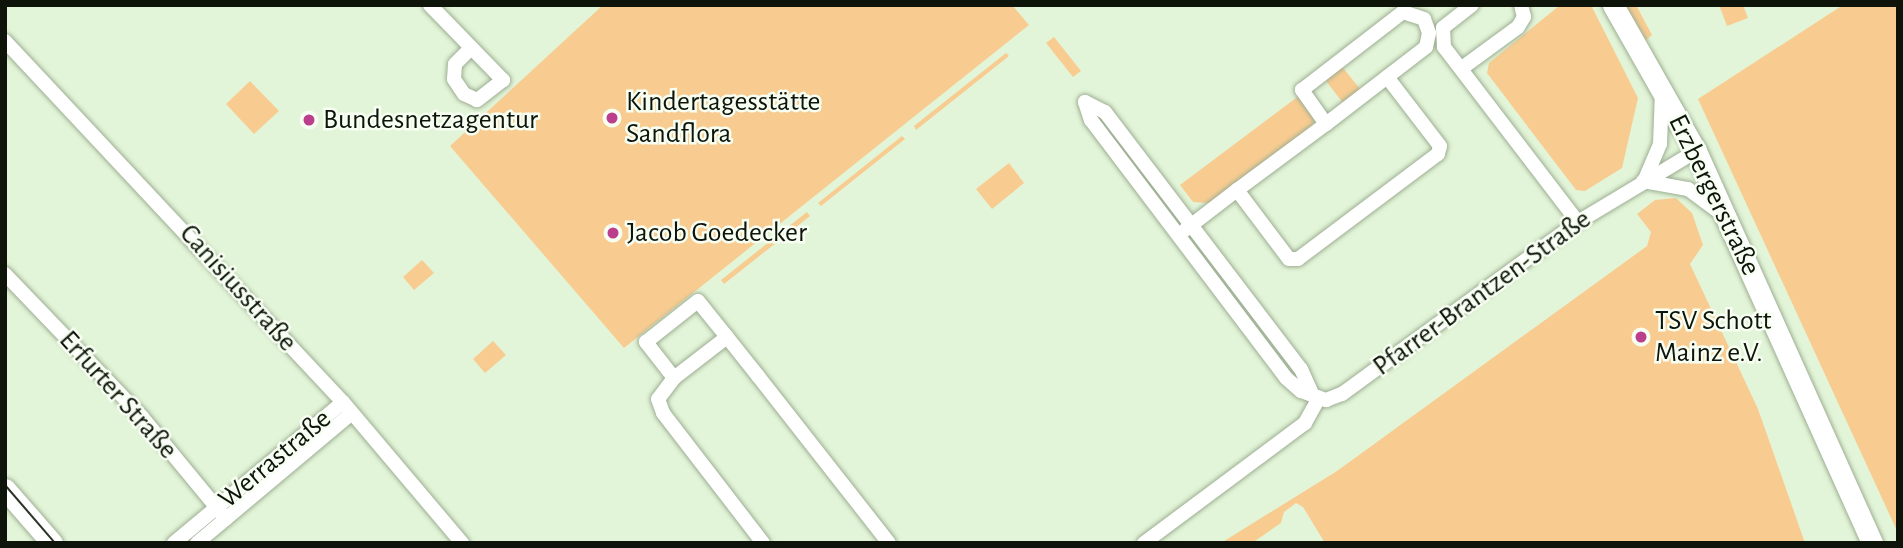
<!DOCTYPE html>
<html>
<head>
<meta charset="utf-8">
<style>
  body { margin:0 }
  #map { position:relative; width:1903px; height:548px; overflow:hidden; background:#e3f5d8; font-family:"Alegreya Sans",sans-serif }
  div>[style] { position:absolute }
  [style*='--x'] { left:calc(var(--x)*1px); top:calc(var(--y)*1px); width:calc(var(--w)*1px); rotate:calc(var(--a)*1deg) }
  .green>* { inset:0; background:#f8cc91 }
  .roads { filter:drop-shadow(0 0 2px #9dae93) drop-shadow(0 0 2px #9dae93) }
  .minor>* { height:14px; margin:-7px; padding:0 7px; transform-origin:7px; border-radius:7px; background:#fff }
  .secondary>* { height:21px; margin:-10.5px; padding:0 10.5px; transform-origin:10.5px; border-radius:10.5px; background:#fff }
  .tram>* { height:2px; margin:-1px; padding:0 1px; transform-origin:1px; border-radius:1px; background:#2d3528 }
  .dots>* { width:19px; height:19px; translate:-50% -50%; box-sizing:border-box; border:4px solid #f7fef2; border-radius:50% }
  span { translate:-50% -50%; white-space:nowrap; text-align:center; line-height:1.15; -webkit-text-stroke:5px #f7fef2; paint-order:stroke }
  .poi-label { font-size:28px; color:#0e140a }
  .left { translate:0 -50%; text-align:left }
  .street-label { font-size:28px; color:#0e140a }
  .frame { position:absolute; inset:0; border:7px solid #0e140a; pointer-events:none }
</style>
</head>
<body>
<div id="map">
  <div class="green">
    <i style="clip-path:polygon(603px 5px,1012px 5px,1029px 25px,624px 348px,450px 146px)"></i>
    <i style="clip-path:polygon(1560px 5px,1591px 5px,1638px 98px,1622px 168px,1585px 191px,1576px 190px,1487px 73px,1489px 63px)"></i>
    <i style="clip-path:polygon(1625px 5px,1636px 5px,1652px 35px,1646px 40px)"></i>
    <i style="clip-path:polygon(1719px 5px,1743px 5px,1748px 18px,1727px 26px)"></i>
    <i style="clip-path:polygon(1843px 5px,1898px 5px,1898px 533px,1698px 99px)"></i>
    <i style="clip-path:polygon(1054px 37px,1081px 71px,1073px 77px,1046px 43px)"></i>
    <i style="clip-path:polygon(1006px 53px,1009px 56px,916px 130px,914px 126px)"></i>
    <i style="clip-path:polygon(1340px 64px,1360px 89px,1343px 103px,1323px 77px)"></i>
    <i style="clip-path:polygon(250px 81px,279px 111px,254px 134px,226px 104px)"></i>
    <i style="clip-path:polygon(1300px 95px,1316px 118px,1311px 127px,1209px 203px,1193px 202px,1180px 185px)"></i>
    <i style="clip-path:polygon(902px 136px,905px 139px,821px 206px,818px 203px)"></i>
    <i style="clip-path:polygon(1009px 163px,1024px 183px,992px 209px,976px 189px)"></i>
    <i style="clip-path:polygon(1676px 198px,1692px 213px,1703px 245px,1690px 264px,1758px 409px,1805px 543px,1325px 543px,1303px 507px,1296px 503px,1284px 512px,1281px 523px,1252px 543px,1221px 543px,1337px 471px,1647px 246px,1651px 232px,1637px 214px,1655px 200px)"></i>
    <i style="clip-path:polygon(807px 212px,810px 216px,724px 284px,721px 280px)"></i>
    <i style="clip-path:polygon(422px 260px,434px 273px,414px 290px,403px 277px)"></i>
    <i style="clip-path:polygon(493px 341px,506px 355px,485px 373px,473px 359px)"></i>
  </div>
  <div class="roads">
    <div class="minor">
      <i style="--x:430;--y:5;--w:105;--a:45.8"></i>
      <i style="--x:503;--y:80;--w:33;--a:142"></i>
      <i style="--x:477;--y:100;--w:14;--a:-155"></i>
      <i style="--x:464;--y:94;--w:18;--a:-124"></i>
      <i style="--x:454;--y:79;--w:15;--a:-86"></i>
      <i style="--x:455;--y:64;--w:23;--a:-45"></i>
      <i style="--x:1472;--y:5;--w:37;--a:142"></i>
      <i style="--x:1443;--y:28;--w:19;--a:87"></i>
      <i style="--x:1444;--y:47;--w:220;--a:52.6"></i>
      <i style="--x:1403;--y:12;--w:22;--a:18"></i>
      <i style="--x:1424;--y:19;--w:15;--a:70"></i>
      <i style="--x:1429;--y:33;--w:14;--a:102"></i>
      <i style="--x:1426;--y:47;--w:126;--a:142.4"></i>
      <i style="--x:1326;--y:124;--w:42;--a:-125.2"></i>
      <i style="--x:1302;--y:90;--w:128;--a:-37.7"></i>
      <i style="--x:5;--y:41;--w:495;--a:46.9"></i>
      <i style="--x:343;--y:402;--w:185;--a:49.8"></i>
      <i style="--x:1462;--y:68;--w:69;--a:-36.2"></i>
      <i style="--x:1518;--y:27;--w:12;--a:-59"></i>
      <i style="--x:1524;--y:17;--w:12;--a:-104"></i>
      <i style="--x:1085;--y:102;--w:19;--a:72"></i>
      <i style="--x:1091;--y:120;--w:323;--a:52.9"></i>
      <i style="--x:1286;--y:378;--w:20;--a:41"></i>
      <i style="--x:1301;--y:391;--w:27;--a:20"></i>
      <i style="--x:1326;--y:400;--w:17;--a:-21"></i>
      <i style="--x:1342;--y:394;--w:292;--a:-36.1"></i>
      <i style="--x:1578;--y:222;--w:138;--a:-31"></i>
      <i style="--x:1085;--y:102;--w:22;--a:27"></i>
      <i style="--x:1105;--y:112;--w:323;--a:52.7"></i>
      <i style="--x:1301;--y:369;--w:27;--a:66"></i>
      <i style="--x:1326;--y:124;--w:111;--a:143.4"></i>
      <i style="--x:1237;--y:190;--w:86;--a:53"></i>
      <i style="--x:1289;--y:259;--w:9;--a:0"></i>
      <i style="--x:1298;--y:259;--w:175;--a:-36.9"></i>
      <i style="--x:1438;--y:154;--w:8;--a:-76"></i>
      <i style="--x:1440;--y:146;--w:87;--a:-127.5"></i>
      <i style="--x:1646;--y:177;--w:36;--a:-67"></i>
      <i style="--x:1660;--y:144;--w:51;--a:-87.8"></i>
      <i style="--x:1643;--y:181;--w:46;--a:10.1"></i>
      <i style="--x:1688;--y:189;--w:44;--a:36.6"></i>
      <i style="--x:1185;--y:230;--w:66;--a:-37.6"></i>
      <i style="--x:5;--y:274;--w:198;--a:46.2"></i>
      <i style="--x:142;--y:417;--w:132;--a:50.5"></i>
      <i style="--x:727;--y:337;--w:67;--a:142.3"></i>
      <i style="--x:674;--y:378;--w:46;--a:-127.9"></i>
      <i style="--x:646;--y:342;--w:66;--a:-38.3"></i>
      <i style="--x:698;--y:301;--w:46;--a:51.1"></i>
      <i style="--x:727;--y:337;--w:50;--a:51.5"></i>
      <i style="--x:758;--y:376;--w:212;--a:51.9"></i>
      <i style="--x:674;--y:378;--w:26;--a:127"></i>
      <i style="--x:658;--y:399;--w:15;--a:70"></i>
      <i style="--x:663;--y:413;--w:164;--a:52.4"></i>
      <i style="--x:174;--y:543;--w:220;--a:-39.8"></i>
      <i style="--x:197;--y:543;--w:202;--a:-40"></i>
      <i style="--x:1144;--y:543;--w:201;--a:-36.7"></i>
      <i style="--x:1305;--y:423;--w:29;--a:-61"></i>
    </div>
    <div class="secondary">
      <i style="--x:1613;--y:5;--w:168;--a:60.4"></i>
      <i style="--x:1696;--y:151;--w:430;--a:65.8"></i>
      <i style="--x:5;--y:489;--w:72;--a:49"></i>
    </div>
  </div>
  <div class="tram">
    <i style="--x:5;--y:485;--w:77;--a:49.2"></i>
  </div>
  <div class="dots">
    <i style="left:612px;top:118px;background:#bc3f8d"></i>
    <i style="left:309px;top:120px;background:#bc3f8d"></i>
    <i style="left:613px;top:233px;background:#bc3f8d"></i>
    <i style="left:1641px;top:337px;background:#bc3f8d"></i>
  </div>
  <div class="poi-label">
    <span class="left" style="left:626px;top:118px">Kindertagesstätte<br>Sandflora</span>
    <span class="left" style="left:323px;top:120px">Bundesnetzagentur</span>
    <span class="left" style="left:627px;top:233px">Jacob Goedecker</span>
    <span class="left" style="left:1655px;top:337px">TSV Schott<br>Mainz e.V.</span>
  </div>
  <div class="street-label">
    <span style="left:1714px;top:195px;rotate:64deg">Erzbergerstraße</span>
    <span style="left:238px;top:288px;rotate:48deg">Canisiusstraße</span>
    <span style="left:1482px;top:293px;rotate:-36deg">Pfarrer-Brantzen-Straße</span>
    <span style="left:118px;top:395px;rotate:48deg">Erfurter Straße</span>
    <span style="left:275px;top:459px;rotate:-40deg">Werrastraße</span>
  </div>
  <div class="frame"></div>
</div>
</body>
</html>
